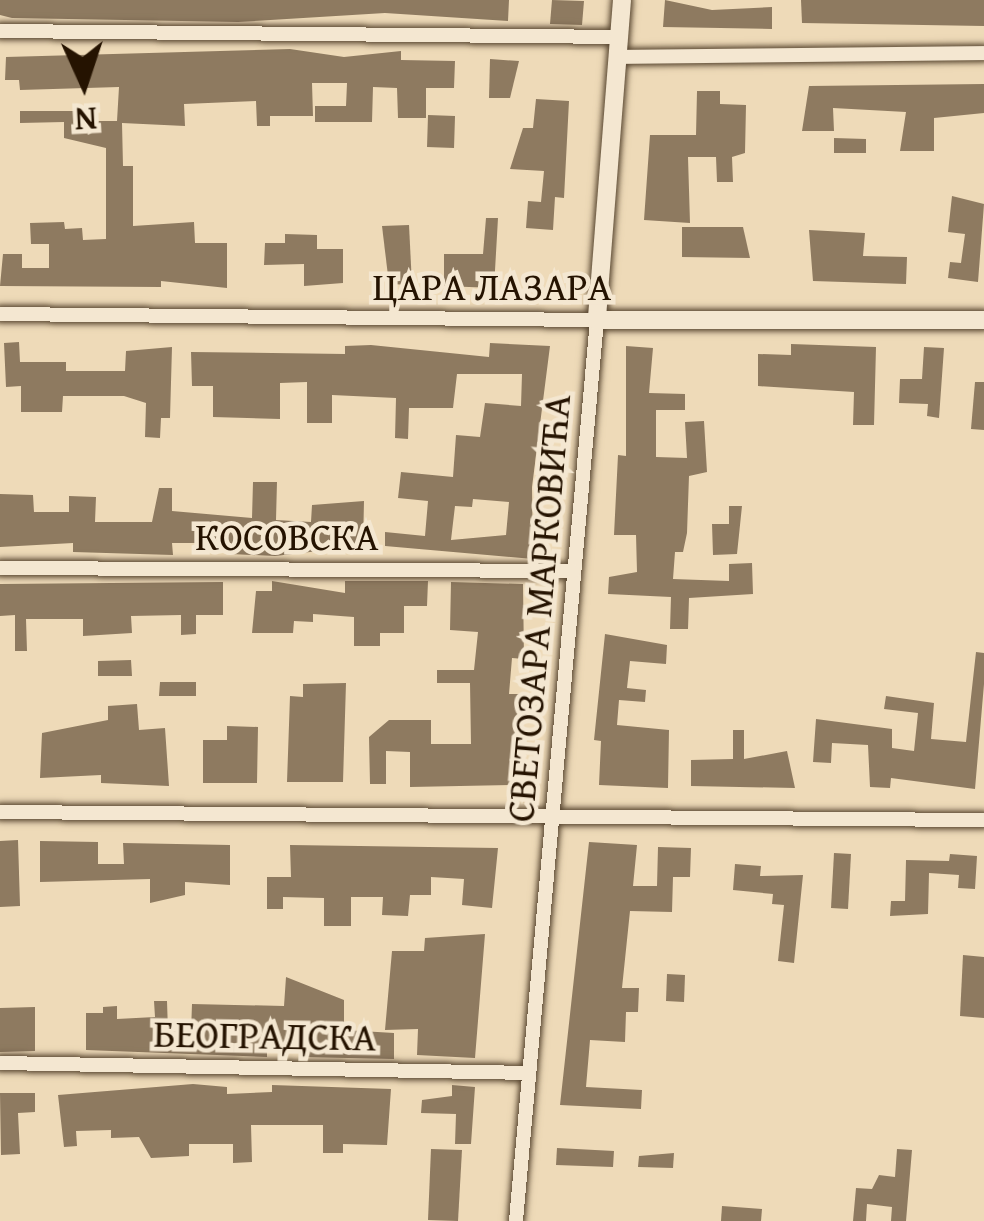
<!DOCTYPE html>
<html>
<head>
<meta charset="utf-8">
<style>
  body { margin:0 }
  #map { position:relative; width:984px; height:1221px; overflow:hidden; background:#eedab8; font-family:"Gentium Book Plus",serif }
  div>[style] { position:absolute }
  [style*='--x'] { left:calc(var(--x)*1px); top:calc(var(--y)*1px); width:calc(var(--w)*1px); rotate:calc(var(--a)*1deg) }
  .building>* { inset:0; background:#8e7a60 }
  .roads { filter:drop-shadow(0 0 3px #57452f) drop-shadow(0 0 3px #57452f) }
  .minor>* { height:14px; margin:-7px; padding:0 7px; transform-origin:7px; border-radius:7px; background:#f4e7d1 }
  .tertiary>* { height:18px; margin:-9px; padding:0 9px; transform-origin:9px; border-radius:9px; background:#f4e7d1 }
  span { translate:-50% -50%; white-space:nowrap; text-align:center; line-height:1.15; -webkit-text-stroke:9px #f4e7d1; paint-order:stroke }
  .street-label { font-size:39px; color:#251301 }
  .north { position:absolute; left:24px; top:24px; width:120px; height:120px; -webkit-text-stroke:9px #f4e7d1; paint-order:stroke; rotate:177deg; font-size:33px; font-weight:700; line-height:48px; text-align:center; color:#251301 }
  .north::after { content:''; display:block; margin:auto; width:42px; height:54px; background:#251301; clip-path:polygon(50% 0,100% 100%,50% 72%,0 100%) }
</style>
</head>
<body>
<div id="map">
  <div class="building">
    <i style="clip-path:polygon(0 0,509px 0,508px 21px,385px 13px,238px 22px,12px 18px,0 15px)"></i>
    <i style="clip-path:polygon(552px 0,584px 1px,582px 25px,550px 24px)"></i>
    <i style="clip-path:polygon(665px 0,712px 10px,772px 7px,772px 29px,663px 27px)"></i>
    <i style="clip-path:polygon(801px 0,984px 0,984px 26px,802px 23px)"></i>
    <i style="clip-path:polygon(290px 49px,344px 57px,401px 51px,401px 60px,455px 61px,454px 88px,426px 88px,426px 118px,398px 118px,397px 88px,373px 87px,372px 122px,315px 122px,315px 106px,346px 106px,347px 83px,312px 83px,313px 116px,270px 116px,270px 126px,257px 126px,256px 101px,184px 104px,185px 126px,122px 123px,123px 166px,133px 166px,133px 226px,194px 222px,195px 243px,227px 243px,227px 288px,161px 281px,161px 287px,0 286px,3px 254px,22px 254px,22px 268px,49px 268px,49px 244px,31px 244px,30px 223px,64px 222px,65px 229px,82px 228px,83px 240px,106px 239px,106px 148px,64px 138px,64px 122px,20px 123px,20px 111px,84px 111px,84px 121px,117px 121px,119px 87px,20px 90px,19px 80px,5px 80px,6px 57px)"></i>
    <i style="clip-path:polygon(490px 59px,519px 61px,510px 98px,489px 98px)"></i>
    <i style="clip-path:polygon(984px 84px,984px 113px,934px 118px,934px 151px,900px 151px,906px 112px,833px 108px,834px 131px,802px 131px,809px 86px)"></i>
    <i style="clip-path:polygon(697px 91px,720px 91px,720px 104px,746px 105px,745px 153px,732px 157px,733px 182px,717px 182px,716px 157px,688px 157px,690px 223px,644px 220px,650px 135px,696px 135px)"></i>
    <i style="clip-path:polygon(536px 99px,569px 101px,564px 198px,555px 197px,553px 230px,526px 228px,528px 201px,541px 202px,544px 171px,510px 169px,523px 128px,533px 128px)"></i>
    <i style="clip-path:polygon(428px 115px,455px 116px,454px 148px,427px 147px)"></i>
    <i style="clip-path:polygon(834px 138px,866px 139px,866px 153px,834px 153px)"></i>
    <i style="clip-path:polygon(952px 196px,984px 204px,978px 282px,948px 278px,950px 262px,961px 263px,965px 234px,948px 232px)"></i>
    <i style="clip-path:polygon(486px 218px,498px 218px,494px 288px,444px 286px,444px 254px,483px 254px)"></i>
    <i style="clip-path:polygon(409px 225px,412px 285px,389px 284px,382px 226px)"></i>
    <i style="clip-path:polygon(682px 227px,743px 227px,750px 258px,682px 257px)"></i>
    <i style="clip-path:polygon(809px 230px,865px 233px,863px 256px,907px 257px,906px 284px,813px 281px)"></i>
    <i style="clip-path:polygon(285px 234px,317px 235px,317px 249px,343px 249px,343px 283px,304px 286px,304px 264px,264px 265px,265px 243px,285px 243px)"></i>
    <i style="clip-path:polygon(19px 342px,20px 362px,66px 362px,66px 371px,125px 371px,126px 351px,172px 347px,170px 418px,161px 418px,160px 438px,145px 437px,146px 403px,124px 396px,63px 396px,62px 412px,21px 412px,21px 386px,6px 387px,4px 343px)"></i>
    <i style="clip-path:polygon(evenodd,490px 343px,550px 346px,532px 487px,533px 559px,385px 546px,385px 532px,425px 536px,428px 501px,398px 498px,401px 472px,453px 477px,456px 435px,480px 437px,485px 403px,521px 406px,522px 374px,457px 374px,453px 408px,409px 408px,408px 439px,395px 438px,396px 398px,332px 395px,332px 423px,307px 423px,307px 382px,280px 383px,280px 419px,213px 417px,213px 386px,192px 386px,191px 352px,345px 354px,345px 346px,371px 345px,489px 357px,490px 343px,473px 499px,509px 502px,506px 535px,451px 540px,455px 506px,472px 507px,473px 499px)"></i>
    <i style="clip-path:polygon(791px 344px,876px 347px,874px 425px,853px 425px,854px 392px,758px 386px,758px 354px,791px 355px)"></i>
    <i style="clip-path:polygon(626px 346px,653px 348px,649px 393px,685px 394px,685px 410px,656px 410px,656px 457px,687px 458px,685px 422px,704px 421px,707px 472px,689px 476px,687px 533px,683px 552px,675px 552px,673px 579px,729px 581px,729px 564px,752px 563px,753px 594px,689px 598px,688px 629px,670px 629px,671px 597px,608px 594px,609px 577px,637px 572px,636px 535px,614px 535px,618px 455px,626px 456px)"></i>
    <i style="clip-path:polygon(924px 347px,944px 348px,939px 418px,927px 416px,928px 404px,899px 403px,900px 379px,922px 379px)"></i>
    <i style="clip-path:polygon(975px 382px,984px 382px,984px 430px,971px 429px)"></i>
    <i style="clip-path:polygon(253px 482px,277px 482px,276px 520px,311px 522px,312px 505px,364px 501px,363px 546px,275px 556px,231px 554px,231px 543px,172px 543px,173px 555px,73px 552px,73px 543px,0 547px,0 494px,33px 495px,34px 512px,69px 512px,69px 496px,96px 497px,95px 522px,152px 522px,159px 488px,172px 488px,172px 511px,252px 518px)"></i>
    <i style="clip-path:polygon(729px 506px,742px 506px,737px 554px,713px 555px,712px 524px,729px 524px)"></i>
    <i style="clip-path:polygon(272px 581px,345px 593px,345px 581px,428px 581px,427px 606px,404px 606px,404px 633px,380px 633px,380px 646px,354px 646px,354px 617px,313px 614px,313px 622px,294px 621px,293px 633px,252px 633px,256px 591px,272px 591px)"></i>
    <i style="clip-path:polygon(223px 582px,223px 615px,196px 615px,196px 634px,181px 635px,181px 615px,131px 616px,132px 633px,83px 636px,83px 619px,26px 619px,27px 651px,15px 651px,15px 615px,0 616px,0 584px)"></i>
    <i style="clip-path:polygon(451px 582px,523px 584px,524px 659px,512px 658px,509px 694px,519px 694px,512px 785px,410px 787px,410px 752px,386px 751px,386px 784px,370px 784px,369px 737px,389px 720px,431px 720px,431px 744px,471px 744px,470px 683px,437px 683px,437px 670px,474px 670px,478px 632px,450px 630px)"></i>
    <i style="clip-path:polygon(605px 634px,667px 645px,666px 664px,630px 661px,627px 688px,646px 690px,645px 702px,619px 700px,617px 725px,669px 730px,668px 788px,599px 785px,601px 741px,594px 740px)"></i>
    <i style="clip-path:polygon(976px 652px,984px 653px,984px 684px,975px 789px,891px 778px,890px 788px,870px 787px,868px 745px,832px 743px,831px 763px,813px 762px,816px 719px,892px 729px,892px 748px,914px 751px,918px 713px,884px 709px,886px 696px,934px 703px,931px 739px,966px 742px)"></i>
    <i style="clip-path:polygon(131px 660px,132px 676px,98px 676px,98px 661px)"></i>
    <i style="clip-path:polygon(160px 682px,196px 682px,196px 696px,159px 696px)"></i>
    <i style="clip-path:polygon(346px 683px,343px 782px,287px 782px,290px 696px,303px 697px,303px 684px)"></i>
    <i style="clip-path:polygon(137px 704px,139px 730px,165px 728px,169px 786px,101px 783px,101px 775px,40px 778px,42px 733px,108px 720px,108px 706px)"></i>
    <i style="clip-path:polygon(227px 726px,258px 727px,257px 783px,203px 783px,203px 740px,227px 740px)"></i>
    <i style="clip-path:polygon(733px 730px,744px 730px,744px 759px,787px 751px,795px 788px,691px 786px,691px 760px,733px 759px)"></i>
    <i style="clip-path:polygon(18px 840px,20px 906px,0 907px,0 841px)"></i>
    <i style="clip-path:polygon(40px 841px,98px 842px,98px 864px,124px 864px,123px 843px,230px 845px,230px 885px,185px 882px,185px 895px,150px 903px,150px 879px,40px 882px)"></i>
    <i style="clip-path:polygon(589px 842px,637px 845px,633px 886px,657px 886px,658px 847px,691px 848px,690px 877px,673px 877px,672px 912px,630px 911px,622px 988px,639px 988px,638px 1012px,626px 1012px,625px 1042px,590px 1040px,586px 1087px,642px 1090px,641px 1109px,560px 1105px)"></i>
    <i style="clip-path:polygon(290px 845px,498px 848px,492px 908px,462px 905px,464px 879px,431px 877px,431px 895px,410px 895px,408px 916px,382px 915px,383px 897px,351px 897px,351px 926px,324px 926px,324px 898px,283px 897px,283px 909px,267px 909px,267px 877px,291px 877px)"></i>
    <i style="clip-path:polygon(834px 853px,851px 854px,848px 909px,831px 908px)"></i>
    <i style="clip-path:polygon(950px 854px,977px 856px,975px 889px,958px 888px,959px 875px,929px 873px,928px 914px,890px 916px,891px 901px,905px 901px,906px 860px,949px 861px)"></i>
    <i style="clip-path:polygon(735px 864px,761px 866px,760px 876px,803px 875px,794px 963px,778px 961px,784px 905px,772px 904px,773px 894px,733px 890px)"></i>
    <i style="clip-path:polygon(485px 934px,475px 1058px,417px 1055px,418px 1029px,385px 1030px,392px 951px,424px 951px,425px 938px)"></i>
    <i style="clip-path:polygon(963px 955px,984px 957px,984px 1018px,960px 1016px)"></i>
    <i style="clip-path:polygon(667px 974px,685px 975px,684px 1002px,666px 1001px)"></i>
    <i style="clip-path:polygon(286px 977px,344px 1000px,344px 1030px,394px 1033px,394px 1059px,302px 1057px,302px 1048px,267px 1048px,267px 1057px,86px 1050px,86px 1013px,103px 1013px,103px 1007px,117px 1006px,117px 1019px,155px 1017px,154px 1001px,167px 1001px,168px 1031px,191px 1032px,192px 1004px,284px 1006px)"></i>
    <i style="clip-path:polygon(35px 1007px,35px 1051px,0 1052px,0 1008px)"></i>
    <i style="clip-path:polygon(193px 1084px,227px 1087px,227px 1094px,272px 1092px,272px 1085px,391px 1089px,387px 1145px,343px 1144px,343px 1153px,323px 1153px,323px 1125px,251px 1125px,252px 1162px,233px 1163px,233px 1144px,189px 1144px,189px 1156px,151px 1158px,139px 1137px,111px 1138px,111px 1130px,76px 1131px,77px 1146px,64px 1147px,58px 1095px)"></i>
    <i style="clip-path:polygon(452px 1085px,475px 1087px,471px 1144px,455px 1144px,456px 1114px,421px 1113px,422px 1100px,452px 1096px)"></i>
    <i style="clip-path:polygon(0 1093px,35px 1093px,35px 1112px,18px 1113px,20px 1154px,1px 1155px)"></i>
    <i style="clip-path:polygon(557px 1148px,614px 1151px,613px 1167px,556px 1165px)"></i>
    <i style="clip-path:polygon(431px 1149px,462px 1150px,458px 1221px,428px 1220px)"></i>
    <i style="clip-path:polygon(897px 1149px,912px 1150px,906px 1221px,891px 1221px,892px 1207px,867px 1204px,866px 1221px,853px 1221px,856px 1188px,872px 1189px,879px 1175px,895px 1177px)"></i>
    <i style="clip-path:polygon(674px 1153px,673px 1168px,638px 1167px,639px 1156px)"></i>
    <i style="clip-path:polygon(722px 1206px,762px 1209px,761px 1221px,721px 1221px)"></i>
  </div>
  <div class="roads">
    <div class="minor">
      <i style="--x:0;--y:31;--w:620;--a:0.55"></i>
      <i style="--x:618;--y:57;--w:366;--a:-0.6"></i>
      <i style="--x:0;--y:314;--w:597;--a:0.58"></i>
      <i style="--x:597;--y:320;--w:905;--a:95.14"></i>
      <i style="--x:0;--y:568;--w:573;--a:0.3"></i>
      <i style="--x:0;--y:812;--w:984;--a:0.47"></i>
      <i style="--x:0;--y:1063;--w:529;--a:1.08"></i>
    </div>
    <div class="tertiary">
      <i style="--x:622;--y:0;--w:321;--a:94.5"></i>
      <i style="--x:597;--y:320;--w:387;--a:0"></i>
    </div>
  </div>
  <div class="street-label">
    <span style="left:492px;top:286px">ЦАРА ЛАЗАРА</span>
    <span style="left:287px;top:536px">КОСОВСКА</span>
    <span style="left:538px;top:608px;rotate:-85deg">СВЕТОЗАРА МАРКОВИЋА</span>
    <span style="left:265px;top:1035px;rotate:1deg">БЕОГРАДСКА</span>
  </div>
  <div class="north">N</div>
</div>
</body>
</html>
